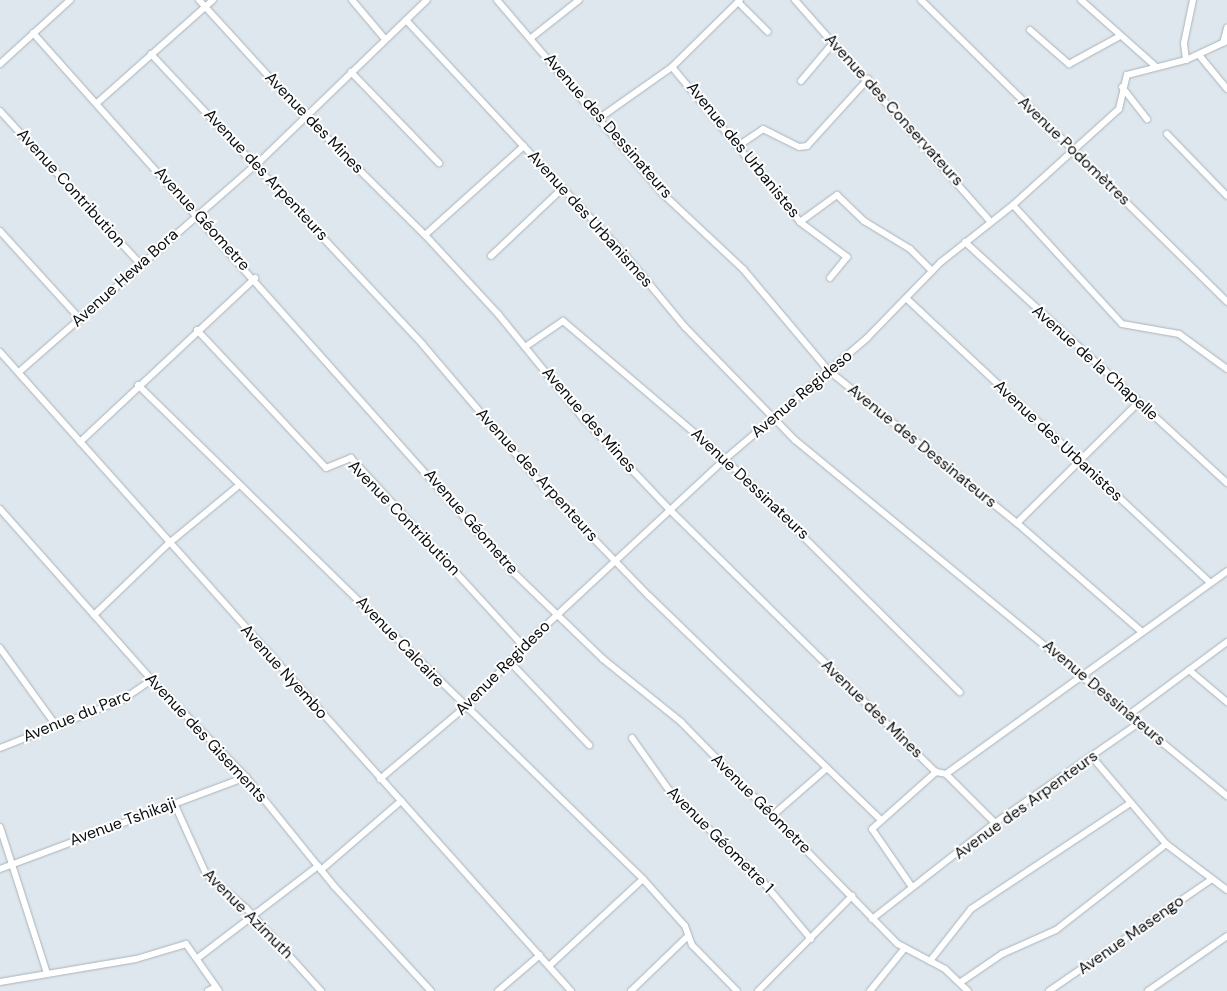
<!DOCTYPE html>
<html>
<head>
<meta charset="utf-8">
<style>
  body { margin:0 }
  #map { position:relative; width:1227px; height:991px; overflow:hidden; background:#dee7ee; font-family:"DM Sans",sans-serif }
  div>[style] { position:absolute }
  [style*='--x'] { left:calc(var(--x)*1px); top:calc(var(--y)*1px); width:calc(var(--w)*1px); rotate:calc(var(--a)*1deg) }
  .roads { filter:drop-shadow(0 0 1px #aab3b9) drop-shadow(0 0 1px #aab3b9) }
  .street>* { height:6px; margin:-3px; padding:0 3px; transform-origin:3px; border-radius:3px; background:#fff }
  span { translate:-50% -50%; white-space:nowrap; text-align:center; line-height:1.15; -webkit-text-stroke:4px #fff; paint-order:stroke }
  .street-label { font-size:16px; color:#0a0d0f }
</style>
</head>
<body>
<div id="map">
  <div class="roads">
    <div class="street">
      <i style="--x:199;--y:0;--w:156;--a:47.6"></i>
      <i style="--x:304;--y:115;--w:170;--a:44.8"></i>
      <i style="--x:425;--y:235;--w:108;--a:47.3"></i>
      <i style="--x:498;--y:314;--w:133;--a:50.8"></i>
      <i style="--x:582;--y:417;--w:129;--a:46.6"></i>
      <i style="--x:671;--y:511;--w:372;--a:44.6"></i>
      <i style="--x:936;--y:772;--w:10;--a:11"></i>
      <i style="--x:946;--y:774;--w:69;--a:45"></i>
      <i style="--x:352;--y:0;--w:51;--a:49.8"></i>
      <i style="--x:497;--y:0;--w:254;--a:49.5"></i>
      <i style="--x:662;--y:193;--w:111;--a:43.2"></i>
      <i style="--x:743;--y:269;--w:132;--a:49.9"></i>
      <i style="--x:828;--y:370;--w:243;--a:39"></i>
      <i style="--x:1017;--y:523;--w:166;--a:41.1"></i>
      <i style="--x:795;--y:0;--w:296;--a:48.6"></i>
      <i style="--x:921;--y:0;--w:430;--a:44.6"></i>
      <i style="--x:1081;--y:0;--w:99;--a:41.7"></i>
      <i style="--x:738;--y:2;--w:42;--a:45"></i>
      <i style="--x:406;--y:20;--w:324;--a:47"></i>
      <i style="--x:627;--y:257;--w:91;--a:50.4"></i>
      <i style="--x:685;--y:327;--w:158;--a:45.8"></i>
      <i style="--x:795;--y:440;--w:560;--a:39.49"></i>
      <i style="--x:1030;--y:30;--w:52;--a:41.1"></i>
      <i style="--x:1069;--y:64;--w:58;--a:-28.8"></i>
      <i style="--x:33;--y:33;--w:722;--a:48.31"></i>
      <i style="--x:513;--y:572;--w:125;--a:44"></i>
      <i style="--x:603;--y:659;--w:100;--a:38.9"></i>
      <i style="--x:681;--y:722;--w:310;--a:45.7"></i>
      <i style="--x:898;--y:944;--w:53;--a:28"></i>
      <i style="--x:945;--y:969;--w:32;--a:44"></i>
      <i style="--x:531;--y:38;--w:61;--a:-38.4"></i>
      <i style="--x:1223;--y:43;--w:16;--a:-75"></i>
      <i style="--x:151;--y:54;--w:398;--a:46.9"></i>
      <i style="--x:423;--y:345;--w:184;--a:49.6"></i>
      <i style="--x:542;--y:485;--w:154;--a:46.1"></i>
      <i style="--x:649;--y:596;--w:322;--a:44"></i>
      <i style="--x:1199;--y:55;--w:44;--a:50.5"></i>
      <i style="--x:1186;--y:60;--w:17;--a:-97"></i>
      <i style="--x:1184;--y:43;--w:44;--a:-78.2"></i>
      <i style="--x:0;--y:64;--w:95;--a:-42.4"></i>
      <i style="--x:672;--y:67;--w:201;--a:50.4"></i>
      <i style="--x:800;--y:222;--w:46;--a:-36.1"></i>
      <i style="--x:837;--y:195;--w:37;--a:44"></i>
      <i style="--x:864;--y:221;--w:54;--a:31.3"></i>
      <i style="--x:910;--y:249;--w:31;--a:45"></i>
      <i style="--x:351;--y:72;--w:127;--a:46"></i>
      <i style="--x:801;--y:81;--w:51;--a:-49.8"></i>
      <i style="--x:1122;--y:87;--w:41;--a:52"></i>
      <i style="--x:97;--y:103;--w:155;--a:-41.6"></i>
      <i style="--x:0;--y:111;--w:209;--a:47.5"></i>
      <i style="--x:601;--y:117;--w:87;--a:-35.2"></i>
      <i style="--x:672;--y:67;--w:95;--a:-44.6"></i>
      <i style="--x:1167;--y:134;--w:86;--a:45.9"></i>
      <i style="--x:738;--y:146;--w:30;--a:-34"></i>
      <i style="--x:763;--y:129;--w:40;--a:26.6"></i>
      <i style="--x:799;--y:147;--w:8;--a:-7"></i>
      <i style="--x:807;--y:146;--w:91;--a:-47.7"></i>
      <i style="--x:1013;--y:205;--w:161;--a:47.5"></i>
      <i style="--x:1122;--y:324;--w:58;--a:10"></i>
      <i style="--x:1179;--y:334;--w:59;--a:36.1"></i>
      <i style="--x:800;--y:222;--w:59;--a:36.7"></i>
      <i style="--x:847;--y:257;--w:27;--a:129"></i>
      <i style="--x:0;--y:231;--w:119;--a:47.7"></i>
      <i style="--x:425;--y:235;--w:133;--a:-42"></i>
      <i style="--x:965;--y:242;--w:356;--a:42.6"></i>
      <i style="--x:491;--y:256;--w:99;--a:-43.4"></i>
      <i style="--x:907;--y:299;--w:414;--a:43.1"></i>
      <i style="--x:197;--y:330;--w:189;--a:46.9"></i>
      <i style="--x:326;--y:468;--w:27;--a:-22"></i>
      <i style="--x:351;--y:458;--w:256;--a:47.5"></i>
      <i style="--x:525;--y:347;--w:46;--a:-34.4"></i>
      <i style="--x:563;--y:321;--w:213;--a:40.4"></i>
      <i style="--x:725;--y:459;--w:331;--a:44.8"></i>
      <i style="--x:0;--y:352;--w:857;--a:48.22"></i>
      <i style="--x:19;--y:372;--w:316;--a:-41.2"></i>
      <i style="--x:257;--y:164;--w:236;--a:-44"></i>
      <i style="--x:138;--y:385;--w:706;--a:44.37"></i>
      <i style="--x:643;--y:879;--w:63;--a:48.2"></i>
      <i style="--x:685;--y:926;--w:20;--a:70"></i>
      <i style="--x:692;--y:945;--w:64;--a:45.6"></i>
      <i style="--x:80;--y:442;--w:240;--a:-43.1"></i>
      <i style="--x:0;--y:509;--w:229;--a:48.4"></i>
      <i style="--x:152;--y:680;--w:135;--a:45.9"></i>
      <i style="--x:246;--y:777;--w:140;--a:51.1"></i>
      <i style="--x:334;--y:886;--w:143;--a:47.3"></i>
      <i style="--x:1017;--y:523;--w:172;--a:-44.8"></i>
      <i style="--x:94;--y:615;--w:103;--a:-43.8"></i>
      <i style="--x:168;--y:544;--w:89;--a:-39.6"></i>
      <i style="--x:0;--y:648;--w:94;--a:54.1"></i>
      <i style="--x:510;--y:662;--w:115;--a:46.4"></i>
      <i style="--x:1189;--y:670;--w:50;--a:40.1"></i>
      <i style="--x:1130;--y:714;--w:121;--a:-36.6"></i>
      <i style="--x:632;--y:738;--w:64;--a:54.6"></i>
      <i style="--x:669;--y:790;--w:133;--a:44.4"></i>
      <i style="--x:764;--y:883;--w:73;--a:50"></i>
      <i style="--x:0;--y:748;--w:131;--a:-21.5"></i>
      <i style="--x:122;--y:700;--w:36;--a:-34"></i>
      <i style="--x:1092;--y:757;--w:114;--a:49.6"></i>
      <i style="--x:1166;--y:844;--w:76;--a:37"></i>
      <i style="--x:946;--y:774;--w:347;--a:-35.8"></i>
      <i style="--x:380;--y:779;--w:110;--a:-40.2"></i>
      <i style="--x:464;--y:708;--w:110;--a:-45.4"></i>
      <i style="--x:541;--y:630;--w:251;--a:-42.9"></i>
      <i style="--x:725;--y:459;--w:187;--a:-40.4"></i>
      <i style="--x:867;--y:338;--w:106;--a:-45.8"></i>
      <i style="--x:941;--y:262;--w:92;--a:-38.4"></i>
      <i style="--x:1013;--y:205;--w:143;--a:-42.2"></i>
      <i style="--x:1119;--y:109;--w:35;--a:-77"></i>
      <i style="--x:1127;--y:75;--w:61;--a:-14.3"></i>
      <i style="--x:1186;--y:60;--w:45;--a:-24.9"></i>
      <i style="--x:174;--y:803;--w:78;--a:65.7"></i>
      <i style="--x:206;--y:874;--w:52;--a:40.4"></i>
      <i style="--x:246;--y:908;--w:112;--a:47.9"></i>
      <i style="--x:772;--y:816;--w:73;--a:-41.1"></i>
      <i style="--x:0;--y:827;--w:153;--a:72.2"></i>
      <i style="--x:0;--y:869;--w:263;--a:-20.5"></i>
      <i style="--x:321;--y:870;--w:106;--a:-40.8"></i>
      <i style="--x:912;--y:887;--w:70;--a:-124.6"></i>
      <i style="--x:872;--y:829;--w:86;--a:-41.7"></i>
      <i style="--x:872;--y:919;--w:156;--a:-38"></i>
      <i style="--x:995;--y:823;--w:175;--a:-34.8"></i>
      <i style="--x:199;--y:957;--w:150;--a:-37.4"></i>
      <i style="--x:930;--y:961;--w:66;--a:-51.7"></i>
      <i style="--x:971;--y:909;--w:190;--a:-33.6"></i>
      <i style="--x:549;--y:966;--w:128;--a:-42.8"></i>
      <i style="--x:0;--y:982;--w:138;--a:-9.6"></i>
      <i style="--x:136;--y:959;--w:52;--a:-16.7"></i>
      <i style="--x:186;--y:944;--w:57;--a:54.9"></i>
      <i style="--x:961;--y:982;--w:50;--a:-34.3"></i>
      <i style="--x:1002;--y:954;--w:59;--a:-24"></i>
      <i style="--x:1056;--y:930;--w:140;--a:-38"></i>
      <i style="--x:208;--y:991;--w:9;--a:-27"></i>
      <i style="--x:498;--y:991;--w:55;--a:-40.6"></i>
      <i style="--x:631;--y:991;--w:78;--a:-44"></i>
      <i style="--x:758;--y:991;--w:134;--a:-45.3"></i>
      <i style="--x:870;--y:991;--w:54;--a:-51"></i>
      <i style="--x:1049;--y:991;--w:198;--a:-34.5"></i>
      <i style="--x:1148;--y:991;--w:96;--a:-34.8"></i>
    </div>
  </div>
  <div class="street-label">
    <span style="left:894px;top:110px;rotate:48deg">Avenue des Conservateurs</span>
    <span style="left:314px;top:123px;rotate:46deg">Avenue des Mines</span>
    <span style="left:608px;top:126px;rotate:49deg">Avenue des Dessinateurs</span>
    <span style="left:743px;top:150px;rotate:51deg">Avenue des Urbanistes</span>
    <span style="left:1074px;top:151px;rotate:44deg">Avenue Podomètres</span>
    <span style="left:266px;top:175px;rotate:47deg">Avenue des Arpenteurs</span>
    <span style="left:71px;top:188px;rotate:48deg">Avenue Contribution</span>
    <span style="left:202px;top:219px;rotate:48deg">Avenue Géometre</span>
    <span style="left:590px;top:219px;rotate:48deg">Avenue des Urbanismes</span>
    <span style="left:125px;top:278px;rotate:-42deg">Avenue Hewa Bora</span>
    <span style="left:1095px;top:363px;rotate:42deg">Avenue de la Chapelle</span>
    <span style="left:802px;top:394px;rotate:-40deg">Avenue Regideso</span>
    <span style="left:589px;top:420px;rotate:49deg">Avenue des Mines</span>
    <span style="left:1058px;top:441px;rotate:43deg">Avenue des Urbanistes</span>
    <span style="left:922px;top:446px;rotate:39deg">Avenue des Dessinateurs</span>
    <span style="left:537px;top:475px;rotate:48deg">Avenue des Arpenteurs</span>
    <span style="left:750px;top:484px;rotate:43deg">Avenue Dessinateurs</span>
    <span style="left:404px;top:518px;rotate:46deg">Avenue Contribution</span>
    <span style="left:471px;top:522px;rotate:49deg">Avenue Géometre</span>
    <span style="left:400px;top:642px;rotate:46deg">Avenue Calcaire</span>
    <span style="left:503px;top:668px;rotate:-45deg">Avenue Regideso</span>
    <span style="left:284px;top:672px;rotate:48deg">Avenue Nyembo</span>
    <span style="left:1104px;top:693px;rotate:40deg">Avenue Dessinateurs</span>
    <span style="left:872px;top:709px;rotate:44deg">Avenue des Mines</span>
    <span style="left:77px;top:716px;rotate:-22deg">Avenue du Parc</span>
    <span style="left:206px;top:738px;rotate:47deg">Avenue des Gisements</span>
    <span style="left:761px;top:804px;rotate:45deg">Avenue Géometre</span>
    <span style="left:1026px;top:805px;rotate:-36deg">Avenue des Arpenteurs</span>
    <span style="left:123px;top:822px;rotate:-20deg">Avenue Tshikaji</span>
    <span style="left:720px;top:840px;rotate:45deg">Avenue Géometre 1</span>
    <span style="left:248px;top:914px;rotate:45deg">Avenue Azimuth</span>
    <span style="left:1131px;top:935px;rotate:-35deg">Avenue Masengo</span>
  </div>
</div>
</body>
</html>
